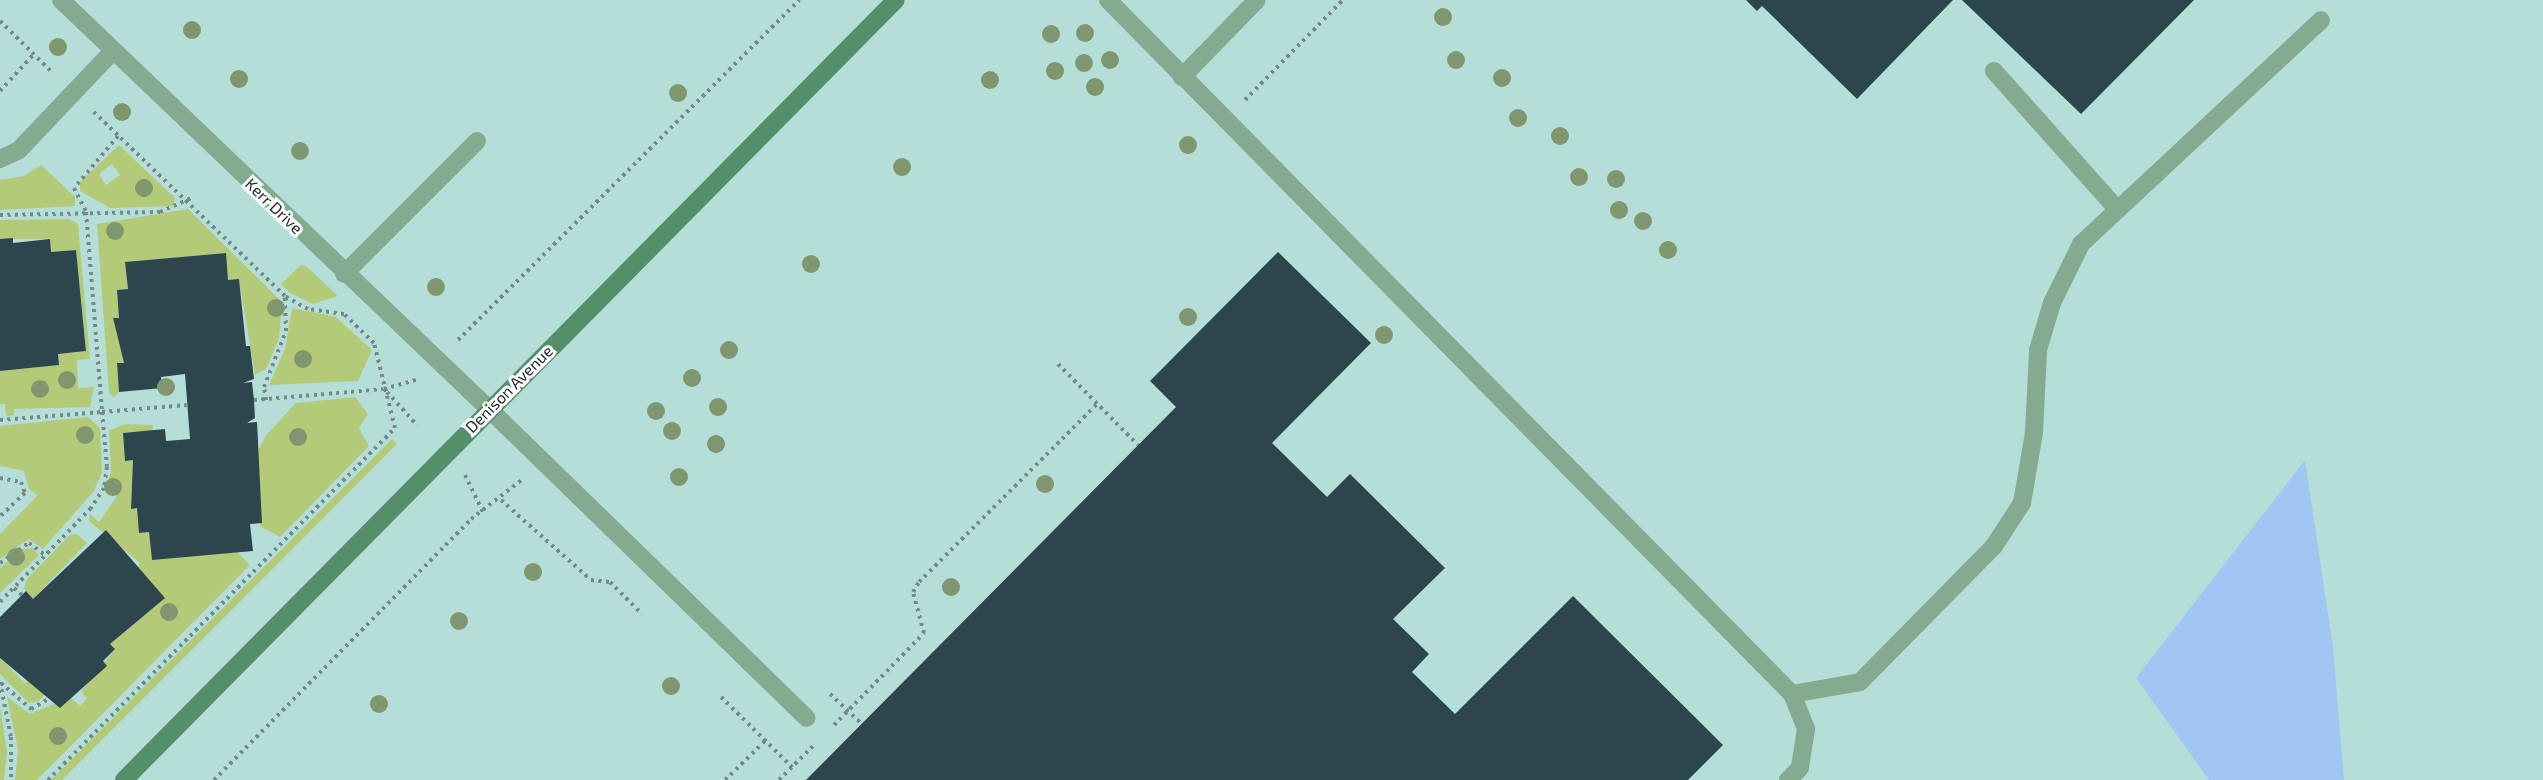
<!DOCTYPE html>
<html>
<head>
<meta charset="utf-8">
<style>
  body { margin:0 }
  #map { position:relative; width:2543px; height:780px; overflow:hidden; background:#cae8e5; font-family:"Exo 2",sans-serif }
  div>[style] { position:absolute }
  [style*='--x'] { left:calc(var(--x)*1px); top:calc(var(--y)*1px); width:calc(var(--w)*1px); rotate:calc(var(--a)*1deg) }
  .built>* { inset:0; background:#b6ded9 }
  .green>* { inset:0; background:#b3cb78 }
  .water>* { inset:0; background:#a2c6f3 }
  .building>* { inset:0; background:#2d454d }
  .path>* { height:4px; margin-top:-2px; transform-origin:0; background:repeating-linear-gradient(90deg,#758a88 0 3px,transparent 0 7.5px) }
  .lane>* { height:18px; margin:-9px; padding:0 9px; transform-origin:9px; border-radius:9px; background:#84aa90 }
  .street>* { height:18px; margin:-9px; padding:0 9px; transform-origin:9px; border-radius:9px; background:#84aa90 }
  .secondary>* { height:18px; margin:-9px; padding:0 9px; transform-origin:9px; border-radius:9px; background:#548f69 }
  .trees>* { width:18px; height:18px; margin:-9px; border-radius:50%; background:#80966e }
  span { translate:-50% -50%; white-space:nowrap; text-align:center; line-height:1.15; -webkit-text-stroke:6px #fff; paint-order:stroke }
  .street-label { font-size:16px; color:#202c2b }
</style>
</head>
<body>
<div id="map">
  <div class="built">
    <i style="clip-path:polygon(0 0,2543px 0,2543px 780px,0 780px)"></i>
  </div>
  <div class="green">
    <i style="clip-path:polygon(evenodd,119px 145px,175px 198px,173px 206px,110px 208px,80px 191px,80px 182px,119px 145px,112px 164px,120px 175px,106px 185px,99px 174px,112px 164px)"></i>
    <i style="clip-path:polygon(41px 165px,75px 197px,75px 206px,0 210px,0 180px,24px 176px)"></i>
    <i style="clip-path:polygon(188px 209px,282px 302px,279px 339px,266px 369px,255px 375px,239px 280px,228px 280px,225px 253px,125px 262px,128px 289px,117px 291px,119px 318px,113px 319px,124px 363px,117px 364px,119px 392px,114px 397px,109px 393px,97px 224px)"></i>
    <i style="clip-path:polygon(0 220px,70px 219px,78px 224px,90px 359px,77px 360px,78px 388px,94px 387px,90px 407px,14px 409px,14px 415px,6px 416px,5px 404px,0 404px,0 371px,59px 365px,58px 354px,86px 351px,76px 250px,51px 252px,49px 239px,0 239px)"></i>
    <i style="clip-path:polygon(301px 265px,306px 266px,338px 296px,313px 304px,290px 293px,281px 284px)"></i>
    <i style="clip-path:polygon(292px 308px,336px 317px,372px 350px,358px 381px,269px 385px,285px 349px)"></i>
    <i style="clip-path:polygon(355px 397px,368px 414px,359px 428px,369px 446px,280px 537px,260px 526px,256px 455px,266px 435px,296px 403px)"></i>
    <i style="clip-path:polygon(88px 417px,100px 428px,102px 472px,94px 491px,43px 549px,29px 539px,0 559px,0 534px,38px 495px,29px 489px,24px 471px,0 466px,0 426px)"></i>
    <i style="clip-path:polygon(126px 424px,153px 425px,153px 431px,123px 433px,125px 460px,133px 460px,131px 508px,137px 508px,140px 533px,149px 532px,152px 559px,237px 552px,250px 565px,37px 780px,15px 780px,18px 750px,7px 697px,30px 714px,70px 697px,80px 706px,87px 698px,81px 692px,115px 649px,110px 644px,164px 598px,135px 569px,140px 563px,89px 521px,90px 514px,99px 522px,117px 496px,105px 491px,111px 472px,109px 430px)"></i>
    <i style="clip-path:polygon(392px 439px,397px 444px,62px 780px,51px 780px)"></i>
    <i style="clip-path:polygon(77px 534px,87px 543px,33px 599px,24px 588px,27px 579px,70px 535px)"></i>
    <i style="clip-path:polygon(32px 548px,39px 555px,0 593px,0 568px,21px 549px)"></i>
    <i style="clip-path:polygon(0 658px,25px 683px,30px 679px,46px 693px,39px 701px,29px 703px,0 674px)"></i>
    <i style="clip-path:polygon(0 707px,7px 752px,4px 780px,0 780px)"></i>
  </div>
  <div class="water">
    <i style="clip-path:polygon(2305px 460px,2333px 647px,2344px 780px,2209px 780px,2136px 678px)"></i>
  </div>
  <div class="building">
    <i style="clip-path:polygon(1746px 0,1953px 0,1857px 99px,1762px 6px,1757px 11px)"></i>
    <i style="clip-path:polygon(1962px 0,2194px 0,2081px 114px)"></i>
    <i style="clip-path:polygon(13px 238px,13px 243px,50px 239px,51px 252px,76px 250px,86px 351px,58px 354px,59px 365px,0 371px,0 239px)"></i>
    <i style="clip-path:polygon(1278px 252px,1371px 343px,1272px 443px,1327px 497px,1350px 474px,1445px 568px,1393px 619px,1429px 654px,1412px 672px,1455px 714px,1573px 596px,1723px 745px,1688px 780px,806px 780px,1176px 407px,1150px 381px)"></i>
    <i style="clip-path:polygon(226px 253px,228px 280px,239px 279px,246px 346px,250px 346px,254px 379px,243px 383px,252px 382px,254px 400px,255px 418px,247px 423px,257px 422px,262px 523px,250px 524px,253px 551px,152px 560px,149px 532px,139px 533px,137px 508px,131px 509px,133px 460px,125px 461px,123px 433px,165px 429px,166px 441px,190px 439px,185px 374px,161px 377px,162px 388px,119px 392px,117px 363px,124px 363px,113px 318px,119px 318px,117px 290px,128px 289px,125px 262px)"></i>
    <i style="clip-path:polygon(106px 530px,165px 598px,110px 644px,115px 649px,103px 661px,107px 666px,60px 708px,0 658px,0 617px,26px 591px,33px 599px)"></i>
  </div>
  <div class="path">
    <i style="--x:0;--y:21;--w:74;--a:44.5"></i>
    <i style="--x:0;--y:91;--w:50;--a:-47.4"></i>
    <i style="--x:1245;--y:100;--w:140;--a:-45.6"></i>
    <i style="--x:118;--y:136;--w:68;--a:130.2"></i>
    <i style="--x:74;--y:188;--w:27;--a:63"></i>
    <i style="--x:86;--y:212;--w:201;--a:85.4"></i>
    <i style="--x:102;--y:412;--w:85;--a:-4.7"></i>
    <i style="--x:0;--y:215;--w:160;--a:-1.1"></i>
    <i style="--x:160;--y:212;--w:34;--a:-24"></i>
    <i style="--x:458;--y:340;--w:482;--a:-44.9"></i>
    <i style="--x:1058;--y:364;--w:114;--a:45.4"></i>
    <i style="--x:387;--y:392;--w:45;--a:47.7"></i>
    <i style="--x:254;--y:400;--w:130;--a:-4.8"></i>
    <i style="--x:384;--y:389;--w:37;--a:-16"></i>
    <i style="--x:266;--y:400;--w:13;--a:-99"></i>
    <i style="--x:264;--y:387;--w:60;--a:-68.6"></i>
    <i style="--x:286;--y:331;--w:35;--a:-92"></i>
    <i style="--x:0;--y:420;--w:102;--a:-4.5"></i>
    <i style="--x:102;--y:412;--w:55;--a:84.8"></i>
    <i style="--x:107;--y:467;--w:21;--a:98"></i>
    <i style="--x:104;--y:488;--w:24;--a:123"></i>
    <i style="--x:91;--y:508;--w:131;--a:134.1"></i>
    <i style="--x:465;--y:475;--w:41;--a:64.1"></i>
    <i style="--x:0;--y:478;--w:21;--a:11"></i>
    <i style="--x:21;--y:482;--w:12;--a:70"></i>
    <i style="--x:25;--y:493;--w:34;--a:137"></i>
    <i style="--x:501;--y:500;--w:120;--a:41.6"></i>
    <i style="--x:591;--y:580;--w:19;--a:6"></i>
    <i style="--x:610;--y:582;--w:45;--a:45"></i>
    <i style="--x:0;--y:563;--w:35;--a:-35"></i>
    <i style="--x:29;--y:543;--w:21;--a:37"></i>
    <i style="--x:14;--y:588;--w:11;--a:41"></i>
    <i style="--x:0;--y:682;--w:56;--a:78.7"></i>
    <i style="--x:11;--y:737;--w:43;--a:90"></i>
    <i style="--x:1;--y:683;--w:40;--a:41"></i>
    <i style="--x:31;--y:709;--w:22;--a:-30"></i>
    <i style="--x:830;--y:694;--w:44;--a:43.2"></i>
    <i style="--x:721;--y:697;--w:100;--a:44.6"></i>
    <i style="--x:834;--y:725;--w:129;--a:-45.6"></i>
    <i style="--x:924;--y:633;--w:42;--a:-105"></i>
    <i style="--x:913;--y:592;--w:12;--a:-59"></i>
    <i style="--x:919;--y:582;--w:252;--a:-45"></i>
    <i style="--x:48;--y:780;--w:494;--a:-45.4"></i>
    <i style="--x:395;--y:428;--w:88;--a:-103.9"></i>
    <i style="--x:374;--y:343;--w:42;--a:-136"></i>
    <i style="--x:344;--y:314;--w:36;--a:-172"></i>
    <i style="--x:308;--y:309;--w:26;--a:-151"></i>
    <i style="--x:285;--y:296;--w:268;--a:-136.1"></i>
    <i style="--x:214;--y:780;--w:366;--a:-45.4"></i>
    <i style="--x:471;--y:519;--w:66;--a:-37.6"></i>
    <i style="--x:725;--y:780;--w:57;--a:-44.3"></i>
    <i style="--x:779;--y:780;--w:49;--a:-45"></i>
  </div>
  <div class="lane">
    <i style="--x:1108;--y:0;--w:974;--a:45.42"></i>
    <i style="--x:1792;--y:694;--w:38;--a:68"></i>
    <i style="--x:1806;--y:729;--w:39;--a:99"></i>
    <i style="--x:1800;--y:768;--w:17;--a:135"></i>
    <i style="--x:1994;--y:71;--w:183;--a:48.3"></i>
    <i style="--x:1182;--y:77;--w:107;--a:-45.8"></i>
    <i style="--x:0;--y:159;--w:21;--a:-25"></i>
    <i style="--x:19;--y:150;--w:137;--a:-46.5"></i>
    <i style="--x:344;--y:274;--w:188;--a:-45"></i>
    <i style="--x:489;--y:409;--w:443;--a:44.2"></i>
    <i style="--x:1792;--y:694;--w:69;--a:-10"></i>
    <i style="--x:1860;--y:682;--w:191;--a:-45.4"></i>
    <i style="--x:1994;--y:546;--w:51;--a:-56.9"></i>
    <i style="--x:2022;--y:503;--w:71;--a:-80.3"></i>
    <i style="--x:2034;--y:433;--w:83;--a:-87.2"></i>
    <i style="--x:2038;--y:350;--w:49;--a:-73.4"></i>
    <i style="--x:2052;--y:303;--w:66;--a:-63.8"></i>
    <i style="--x:2081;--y:244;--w:328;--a:-43"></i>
  </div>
  <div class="street">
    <i style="--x:61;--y:0;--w:592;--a:43.7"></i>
  </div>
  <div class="secondary">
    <i style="--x:124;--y:780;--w:1097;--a:-45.3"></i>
  </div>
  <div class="trees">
    <i style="left:1443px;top:17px"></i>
    <i style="left:192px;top:30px"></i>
    <i style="left:1085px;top:33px"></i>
    <i style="left:1051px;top:34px"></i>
    <i style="left:58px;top:47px"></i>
    <i style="left:1110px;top:60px"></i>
    <i style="left:1456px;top:60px"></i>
    <i style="left:1084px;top:63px"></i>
    <i style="left:1055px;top:71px"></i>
    <i style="left:1502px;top:78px"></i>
    <i style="left:239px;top:79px"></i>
    <i style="left:990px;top:80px"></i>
    <i style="left:1095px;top:87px"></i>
    <i style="left:678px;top:93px"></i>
    <i style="left:122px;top:112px"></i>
    <i style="left:1518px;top:118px"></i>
    <i style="left:1560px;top:136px"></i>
    <i style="left:1188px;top:145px"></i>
    <i style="left:300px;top:151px"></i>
    <i style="left:902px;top:167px"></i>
    <i style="left:1579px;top:177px"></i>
    <i style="left:1616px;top:179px"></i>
    <i style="left:144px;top:188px"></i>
    <i style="left:1619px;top:210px"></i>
    <i style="left:1643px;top:221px"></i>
    <i style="left:115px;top:231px"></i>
    <i style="left:1668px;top:250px"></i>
    <i style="left:811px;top:264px"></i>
    <i style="left:436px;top:287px"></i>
    <i style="left:276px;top:308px"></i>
    <i style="left:1188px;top:317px"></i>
    <i style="left:1384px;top:335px"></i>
    <i style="left:729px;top:350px"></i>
    <i style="left:303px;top:359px"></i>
    <i style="left:692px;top:378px"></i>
    <i style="left:67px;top:380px"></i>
    <i style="left:166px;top:387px"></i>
    <i style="left:40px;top:389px"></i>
    <i style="left:718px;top:407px"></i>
    <i style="left:656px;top:411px"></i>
    <i style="left:672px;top:431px"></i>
    <i style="left:85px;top:435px"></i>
    <i style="left:298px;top:437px"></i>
    <i style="left:716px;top:444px"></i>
    <i style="left:679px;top:477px"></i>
    <i style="left:1045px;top:484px"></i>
    <i style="left:113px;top:487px"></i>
    <i style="left:16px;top:557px"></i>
    <i style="left:533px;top:572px"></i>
    <i style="left:951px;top:587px"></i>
    <i style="left:169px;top:612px"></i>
    <i style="left:459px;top:621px"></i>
    <i style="left:671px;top:686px"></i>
    <i style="left:379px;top:704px"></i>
    <i style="left:58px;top:736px"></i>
  </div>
  <div class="street-label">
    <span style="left:274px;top:206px;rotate:44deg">Kerr Drive</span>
    <span style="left:509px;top:389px;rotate:-45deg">Denison Avenue</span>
  </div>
</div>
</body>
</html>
